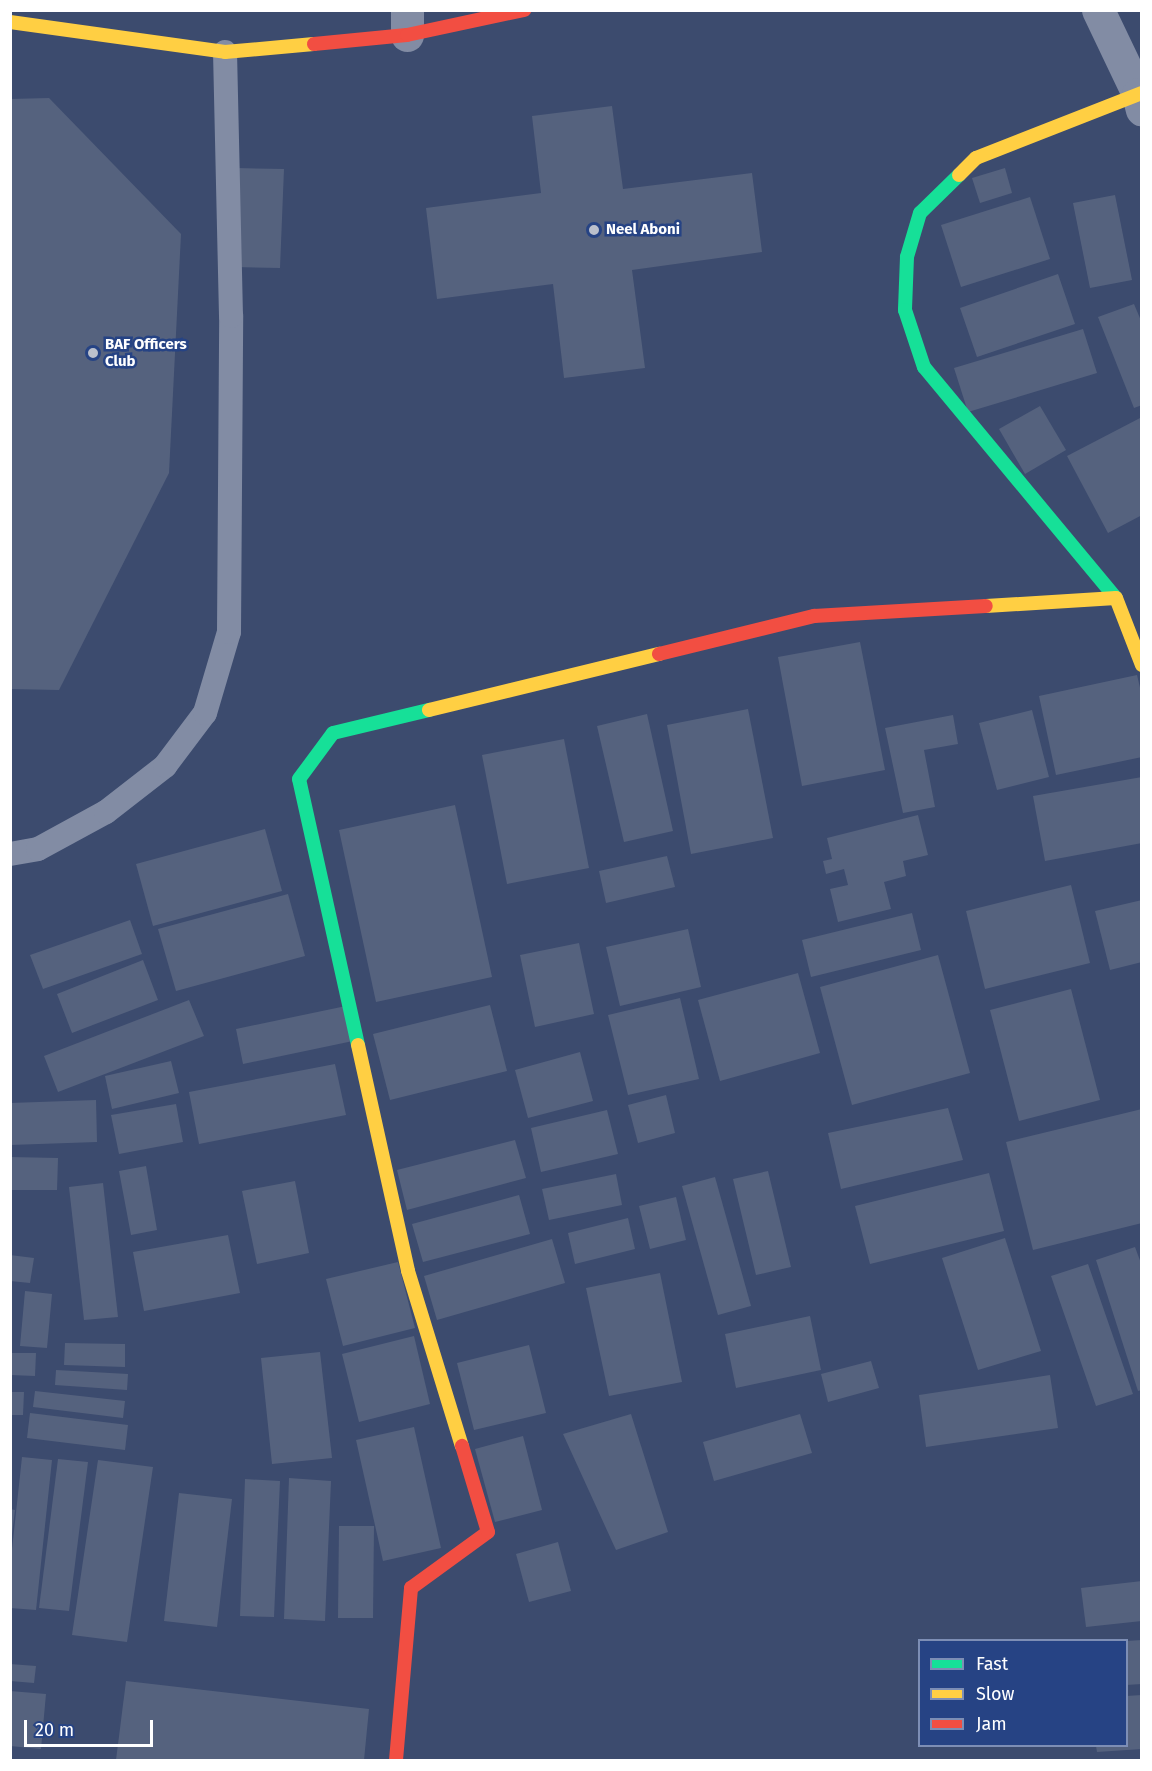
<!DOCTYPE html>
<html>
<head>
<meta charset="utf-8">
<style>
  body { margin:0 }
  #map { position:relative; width:1152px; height:1771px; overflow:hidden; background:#3c4b6e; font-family:"Fira Sans",sans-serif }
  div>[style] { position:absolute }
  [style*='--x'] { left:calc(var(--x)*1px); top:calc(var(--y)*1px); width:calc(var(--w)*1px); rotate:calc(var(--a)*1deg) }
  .building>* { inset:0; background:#55627e }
  .lane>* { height:24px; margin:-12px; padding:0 12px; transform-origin:12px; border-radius:12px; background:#828ca4 }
  .street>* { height:33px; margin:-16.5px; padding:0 16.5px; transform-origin:16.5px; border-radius:16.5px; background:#828ca4 }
  .fast>* { height:14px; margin:-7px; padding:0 7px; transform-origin:7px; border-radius:7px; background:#16e098 }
  .slow>* { height:14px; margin:-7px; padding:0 7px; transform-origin:7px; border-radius:7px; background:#ffcf43 }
  .jam>* { height:14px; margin:-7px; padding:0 7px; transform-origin:7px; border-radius:7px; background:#f24e42 }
  .dots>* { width:16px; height:16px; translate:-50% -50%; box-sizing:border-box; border:3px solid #264384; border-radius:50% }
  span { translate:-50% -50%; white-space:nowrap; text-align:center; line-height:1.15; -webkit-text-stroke:5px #264384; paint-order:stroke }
  .poi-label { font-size:15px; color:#fff; font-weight:700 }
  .left { translate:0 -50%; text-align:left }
  .frame { position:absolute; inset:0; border:12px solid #fff; pointer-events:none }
  .legend { position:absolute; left:918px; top:1639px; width:210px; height:108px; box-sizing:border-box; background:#264384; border:2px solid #7d8eb5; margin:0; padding:8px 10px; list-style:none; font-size:18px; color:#fff }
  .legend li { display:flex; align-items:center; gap:12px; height:30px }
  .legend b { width:30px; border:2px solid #7d8eb5 }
  .scale { position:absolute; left:24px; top:1720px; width:129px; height:27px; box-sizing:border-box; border:3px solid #fff; border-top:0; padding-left:8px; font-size:18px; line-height:21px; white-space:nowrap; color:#fff; -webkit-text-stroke:4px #264384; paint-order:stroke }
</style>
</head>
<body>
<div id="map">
  <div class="building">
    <i style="clip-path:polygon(49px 98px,181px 234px,169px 473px,59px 690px,10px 689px,10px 99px)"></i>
    <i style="clip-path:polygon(612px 106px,623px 189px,752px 173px,762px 252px,632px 270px,645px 368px,564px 378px,553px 284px,437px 299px,426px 208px,541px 193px,532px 116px)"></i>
    <i style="clip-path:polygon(236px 168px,284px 169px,280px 268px,233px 267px)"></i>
    <i style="clip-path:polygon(1005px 168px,1012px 193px,980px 203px,972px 178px)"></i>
    <i style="clip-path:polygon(1115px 195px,1132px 280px,1090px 288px,1073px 203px)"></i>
    <i style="clip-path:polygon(1030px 197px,1050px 259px,961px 287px,941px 225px)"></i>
    <i style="clip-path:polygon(1058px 274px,1075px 324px,977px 357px,960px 308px)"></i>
    <i style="clip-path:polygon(1134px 304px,1142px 323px,1142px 405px,1134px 408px,1098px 317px)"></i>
    <i style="clip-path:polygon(1083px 329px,1097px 373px,968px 412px,954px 368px)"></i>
    <i style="clip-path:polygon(1040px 406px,1066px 450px,1025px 474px,999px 429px)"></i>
    <i style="clip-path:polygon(1142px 417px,1142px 515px,1108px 533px,1067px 456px)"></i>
    <i style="clip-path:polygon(860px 642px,885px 770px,802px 786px,778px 657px)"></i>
    <i style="clip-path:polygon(1137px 675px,1142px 696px,1142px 757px,1056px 775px,1039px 696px)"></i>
    <i style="clip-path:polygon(748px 709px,773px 838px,691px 854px,667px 725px)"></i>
    <i style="clip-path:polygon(1032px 710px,1049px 777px,997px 790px,979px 723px)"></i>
    <i style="clip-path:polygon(647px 714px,673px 831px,624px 842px,597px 726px)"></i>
    <i style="clip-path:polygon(953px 715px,958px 744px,924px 750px,935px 807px,903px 813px,885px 728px)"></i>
    <i style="clip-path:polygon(564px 739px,589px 868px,507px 884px,482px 755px)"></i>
    <i style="clip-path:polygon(1142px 777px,1142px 843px,1045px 861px,1033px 796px)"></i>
    <i style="clip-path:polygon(455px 805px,492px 977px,376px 1002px,339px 830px)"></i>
    <i style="clip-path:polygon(918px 815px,928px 855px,903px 861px,906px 876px,884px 882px,891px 909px,838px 922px,830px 889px,848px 885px,844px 869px,826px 874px,823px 861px,832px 859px,827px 838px)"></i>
    <i style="clip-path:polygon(265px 829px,282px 891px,153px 926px,136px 864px)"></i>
    <i style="clip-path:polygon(667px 856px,675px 887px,606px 903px,599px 871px)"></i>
    <i style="clip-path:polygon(1071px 885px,1090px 963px,985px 989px,966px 911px)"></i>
    <i style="clip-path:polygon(288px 894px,305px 956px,176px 991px,158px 929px)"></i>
    <i style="clip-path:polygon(1142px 900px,1142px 962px,1110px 970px,1095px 911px)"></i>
    <i style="clip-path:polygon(912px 913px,921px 950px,811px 977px,802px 940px)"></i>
    <i style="clip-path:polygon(130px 920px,142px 954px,43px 989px,30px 955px)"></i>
    <i style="clip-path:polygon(688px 929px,701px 987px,620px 1006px,606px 947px)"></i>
    <i style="clip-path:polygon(579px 943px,594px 1014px,535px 1027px,520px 955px)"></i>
    <i style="clip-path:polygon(938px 955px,970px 1073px,852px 1105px,820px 987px)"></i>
    <i style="clip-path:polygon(143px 960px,158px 1000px,72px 1033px,57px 994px)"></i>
    <i style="clip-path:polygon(798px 973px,820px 1053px,720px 1081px,698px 1000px)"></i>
    <i style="clip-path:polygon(1071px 989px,1100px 1100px,1019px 1121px,990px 1010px)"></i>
    <i style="clip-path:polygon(680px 998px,699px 1079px,628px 1095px,608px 1015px)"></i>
    <i style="clip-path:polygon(189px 1000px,204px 1036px,58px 1092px,44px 1056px)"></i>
    <i style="clip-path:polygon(490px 1005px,507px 1071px,390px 1100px,373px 1034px)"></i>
    <i style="clip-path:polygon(346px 1006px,353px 1041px,243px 1064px,236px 1029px)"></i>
    <i style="clip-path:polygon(580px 1052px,593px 1101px,528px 1118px,515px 1070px)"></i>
    <i style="clip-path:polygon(171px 1061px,179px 1093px,112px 1109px,105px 1076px)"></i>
    <i style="clip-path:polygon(335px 1064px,346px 1115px,199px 1144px,189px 1092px)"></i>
    <i style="clip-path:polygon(666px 1095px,675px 1133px,638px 1143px,628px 1105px)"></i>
    <i style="clip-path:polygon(96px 1100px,97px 1142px,10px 1145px,10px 1103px)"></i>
    <i style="clip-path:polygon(176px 1104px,183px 1142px,119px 1154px,111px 1115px)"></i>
    <i style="clip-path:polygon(948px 1108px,963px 1160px,841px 1189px,828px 1133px)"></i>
    <i style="clip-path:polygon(1142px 1109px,1142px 1223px,1033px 1250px,1006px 1142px)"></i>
    <i style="clip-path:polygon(607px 1110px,618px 1154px,541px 1172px,531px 1128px)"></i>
    <i style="clip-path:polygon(515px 1140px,526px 1178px,407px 1210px,397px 1170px)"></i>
    <i style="clip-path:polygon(10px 1157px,58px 1158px,57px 1190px,10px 1190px)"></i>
    <i style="clip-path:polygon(146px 1166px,157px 1230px,131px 1235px,119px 1171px)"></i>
    <i style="clip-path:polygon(768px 1171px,791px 1267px,756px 1275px,733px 1179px)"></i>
    <i style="clip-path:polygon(989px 1173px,1004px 1231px,870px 1264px,855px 1206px)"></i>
    <i style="clip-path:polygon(616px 1174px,622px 1205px,549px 1220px,542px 1189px)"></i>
    <i style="clip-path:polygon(715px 1177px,751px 1306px,718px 1315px,682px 1186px)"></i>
    <i style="clip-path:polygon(295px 1181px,309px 1253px,257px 1264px,242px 1191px)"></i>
    <i style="clip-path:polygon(103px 1183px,118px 1317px,84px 1320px,69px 1187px)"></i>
    <i style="clip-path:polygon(519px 1195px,530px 1234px,423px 1262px,412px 1224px)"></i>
    <i style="clip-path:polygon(676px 1197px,686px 1240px,650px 1249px,639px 1206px)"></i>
    <i style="clip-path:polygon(628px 1218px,635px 1249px,575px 1264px,568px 1233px)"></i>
    <i style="clip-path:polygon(228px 1235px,240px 1293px,144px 1311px,133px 1252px)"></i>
    <i style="clip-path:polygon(1005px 1238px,1041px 1351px,978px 1370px,942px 1258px)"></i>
    <i style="clip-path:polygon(552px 1239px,565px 1283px,437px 1320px,424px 1276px)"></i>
    <i style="clip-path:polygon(1135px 1247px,1142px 1266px,1142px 1390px,1138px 1391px,1096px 1260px)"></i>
    <i style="clip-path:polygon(10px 1255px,34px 1258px,30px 1283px,10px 1281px)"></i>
    <i style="clip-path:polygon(398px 1262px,415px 1328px,343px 1346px,326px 1279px)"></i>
    <i style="clip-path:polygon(1088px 1264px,1133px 1394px,1096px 1406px,1051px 1276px)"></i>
    <i style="clip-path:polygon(660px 1273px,682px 1382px,609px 1396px,586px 1288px)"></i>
    <i style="clip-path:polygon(25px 1291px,52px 1294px,47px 1348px,20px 1346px)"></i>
    <i style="clip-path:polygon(810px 1316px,821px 1370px,736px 1388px,725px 1334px)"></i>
    <i style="clip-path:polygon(414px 1336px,430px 1404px,359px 1422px,342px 1354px)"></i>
    <i style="clip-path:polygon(65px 1343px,125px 1344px,125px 1367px,64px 1365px)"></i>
    <i style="clip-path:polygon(529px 1345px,546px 1413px,474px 1430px,457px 1363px)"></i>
    <i style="clip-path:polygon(320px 1352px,332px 1458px,272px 1464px,261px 1358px)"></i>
    <i style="clip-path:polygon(10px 1353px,36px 1353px,35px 1376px,10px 1375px)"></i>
    <i style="clip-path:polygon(871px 1361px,879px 1388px,828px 1402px,821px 1374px)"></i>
    <i style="clip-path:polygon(56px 1370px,128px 1374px,127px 1390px,55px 1385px)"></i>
    <i style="clip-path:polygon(1050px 1375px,1058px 1428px,926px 1447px,919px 1395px)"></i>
    <i style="clip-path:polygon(35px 1391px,125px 1401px,123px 1418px,33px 1407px)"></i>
    <i style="clip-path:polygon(10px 1392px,24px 1392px,23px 1415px,10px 1415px)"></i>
    <i style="clip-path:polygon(30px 1413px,128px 1425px,125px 1450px,27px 1438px)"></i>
    <i style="clip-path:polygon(631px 1414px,668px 1532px,616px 1550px,563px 1434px)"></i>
    <i style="clip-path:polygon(800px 1414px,812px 1453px,714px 1481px,703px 1442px)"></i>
    <i style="clip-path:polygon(414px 1427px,441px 1548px,383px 1561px,356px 1440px)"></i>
    <i style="clip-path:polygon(523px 1436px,542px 1510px,495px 1522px,475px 1449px)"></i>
    <i style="clip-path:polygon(22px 1457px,52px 1460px,36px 1610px,10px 1608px,10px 1568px)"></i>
    <i style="clip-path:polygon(58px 1459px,88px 1462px,69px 1611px,39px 1608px)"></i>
    <i style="clip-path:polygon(98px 1460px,153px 1467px,127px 1642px,72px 1635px)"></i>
    <i style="clip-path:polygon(289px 1478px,331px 1481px,325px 1621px,284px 1619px)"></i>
    <i style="clip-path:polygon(245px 1479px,280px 1481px,274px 1617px,240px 1616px)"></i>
    <i style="clip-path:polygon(179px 1493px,232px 1499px,217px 1627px,164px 1621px)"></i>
    <i style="clip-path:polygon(10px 1509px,15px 1510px,12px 1534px,10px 1534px)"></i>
    <i style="clip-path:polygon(339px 1526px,374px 1526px,373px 1618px,338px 1618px)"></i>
    <i style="clip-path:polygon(558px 1542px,571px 1591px,529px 1602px,516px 1554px)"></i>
    <i style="clip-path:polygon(1142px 1581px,1142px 1621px,1086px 1627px,1081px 1588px)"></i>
    <i style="clip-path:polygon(1142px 1640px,1142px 1684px,1126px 1685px,1126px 1641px)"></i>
    <i style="clip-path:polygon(10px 1664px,36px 1666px,34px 1683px,10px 1681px)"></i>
    <i style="clip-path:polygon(126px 1681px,369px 1709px,364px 1760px,116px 1760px)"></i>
    <i style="clip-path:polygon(10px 1691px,46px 1694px,41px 1749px,10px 1746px)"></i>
    <i style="clip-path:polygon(1142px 1695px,1142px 1749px,1097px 1752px,1096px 1746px,1126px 1746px,1126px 1696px)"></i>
  </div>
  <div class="lane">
    <i style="--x:10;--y:854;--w:28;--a:-10"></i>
    <i style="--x:38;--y:849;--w:77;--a:-28.6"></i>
    <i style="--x:106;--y:812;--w:75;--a:-37.9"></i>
    <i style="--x:165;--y:766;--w:66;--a:-53"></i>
    <i style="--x:205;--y:713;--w:84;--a:-73.5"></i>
    <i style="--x:229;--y:632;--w:316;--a:-89.6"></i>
    <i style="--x:231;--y:316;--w:264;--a:-91.3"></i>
  </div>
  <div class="street">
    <i style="--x:1098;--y:10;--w:93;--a:64.5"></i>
    <i style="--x:1138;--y:94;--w:16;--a:76"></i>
    <i style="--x:407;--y:35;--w:25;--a:-90"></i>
  </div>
  <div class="fast">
    <i style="--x:959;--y:175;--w:54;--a:135.7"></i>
    <i style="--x:920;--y:213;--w:46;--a:106.5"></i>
    <i style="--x:907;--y:257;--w:53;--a:92.2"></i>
    <i style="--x:905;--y:310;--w:60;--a:71.6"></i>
    <i style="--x:924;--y:367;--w:300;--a:50.3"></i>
    <i style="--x:358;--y:1045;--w:272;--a:-102.5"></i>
    <i style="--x:299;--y:779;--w:57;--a:-53.5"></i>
    <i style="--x:333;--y:733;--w:99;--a:-13.5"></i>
  </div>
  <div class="slow">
    <i style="--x:10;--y:22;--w:217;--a:7.9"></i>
    <i style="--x:225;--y:52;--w:89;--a:-5.1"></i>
    <i style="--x:959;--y:175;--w:24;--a:-45"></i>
    <i style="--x:976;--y:158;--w:178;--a:-21.4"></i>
    <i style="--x:986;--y:606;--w:130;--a:-3.5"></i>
    <i style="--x:1116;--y:598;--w:72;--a:68.8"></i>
    <i style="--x:429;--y:710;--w:237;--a:-13.7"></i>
    <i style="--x:358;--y:1045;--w:231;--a:77.5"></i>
    <i style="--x:408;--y:1271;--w:183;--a:72.9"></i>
  </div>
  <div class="jam">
    <i style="--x:314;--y:44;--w:93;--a:-5.5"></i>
    <i style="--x:407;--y:35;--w:120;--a:-12.1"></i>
    <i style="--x:659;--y:654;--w:160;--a:-13.8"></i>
    <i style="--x:814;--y:616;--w:172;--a:-3.3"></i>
    <i style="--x:396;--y:1760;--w:173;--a:-85"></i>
    <i style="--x:411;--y:1588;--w:95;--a:-36"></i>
    <i style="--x:488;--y:1532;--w:90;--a:-106.8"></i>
  </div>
  <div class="dots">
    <i style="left:594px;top:230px;background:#bbc0cc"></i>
    <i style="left:93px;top:353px;background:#bbc0cc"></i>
  </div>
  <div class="poi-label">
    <span class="left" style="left:606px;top:230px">Neel Aboni</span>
    <span class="left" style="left:105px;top:353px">BAF Officers<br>Club</span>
  </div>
  <div class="frame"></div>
  <ul class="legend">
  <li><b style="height:8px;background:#16e098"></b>Fast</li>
  <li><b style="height:8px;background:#ffcf43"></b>Slow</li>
  <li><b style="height:8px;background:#f24e42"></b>Jam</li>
  </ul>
  <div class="scale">20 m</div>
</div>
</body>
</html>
